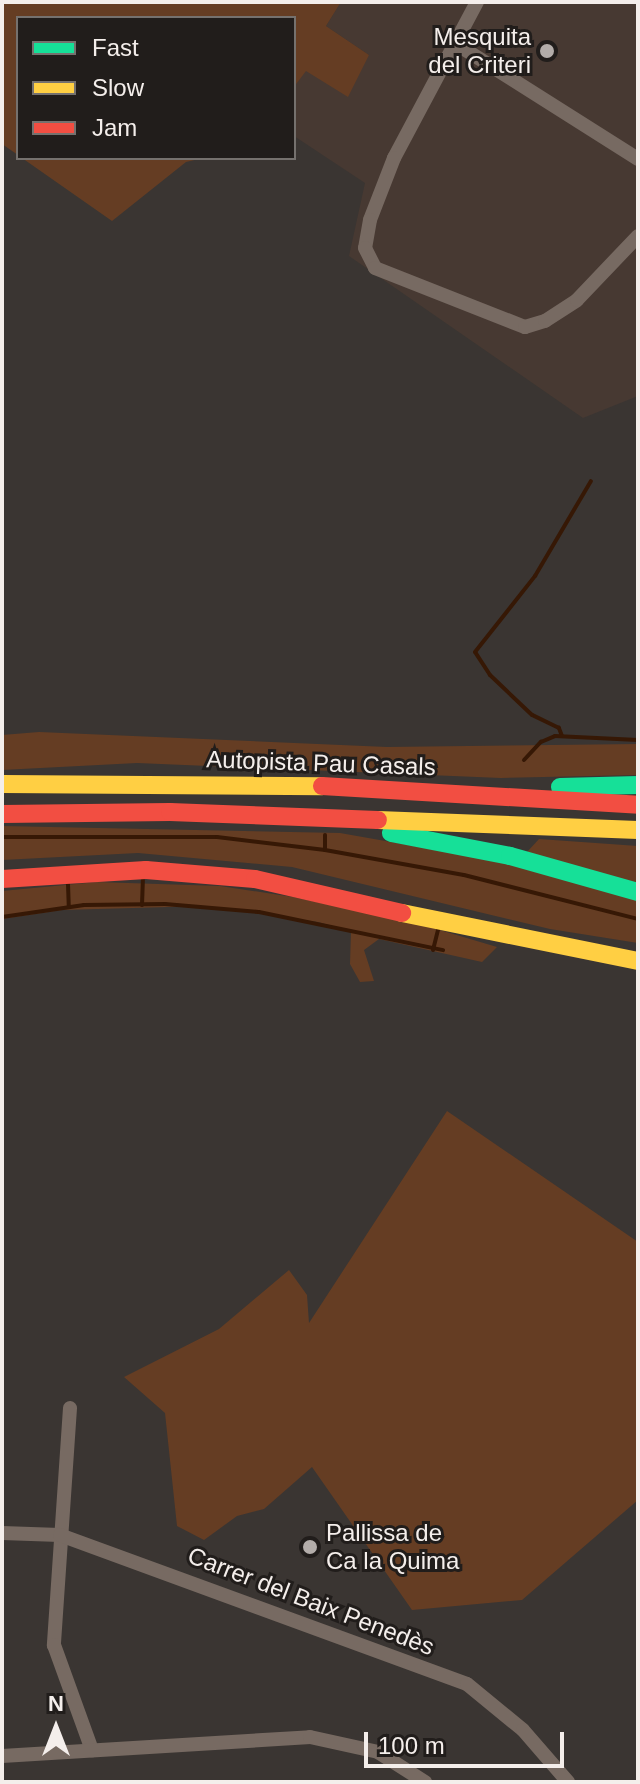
<!DOCTYPE html>
<html>
<head>
<meta charset="utf-8">
<style>
  body { margin:0 }
  #map { position:relative; width:640px; height:1784px; overflow:hidden; background:#3a3532; font-family:Arial,sans-serif }
  div>[style] { position:absolute }
  [style*='--x'] { left:calc(var(--x)*1px); top:calc(var(--y)*1px); width:calc(var(--w)*1px); rotate:calc(var(--a)*1deg) }
  .built>* { inset:0; background:#473932 }
  .green>* { inset:0; background:#653d23 }
  .stream>* { height:4px; margin:-2px; padding:0 2px; transform-origin:2px; border-radius:2px; background:#361805 }
  .street>* { height:14px; margin:-7px; padding:0 7px; transform-origin:7px; border-radius:7px; background:#776a62 }
  .fast>* { height:18px; margin:-9px; padding:0 9px; transform-origin:9px; border-radius:9px; background:#16e098 }
  .slow>* { height:18px; margin:-9px; padding:0 9px; transform-origin:9px; border-radius:9px; background:#ffcf43 }
  .jam>* { height:18px; margin:-9px; padding:0 9px; transform-origin:9px; border-radius:9px; background:#f24e42 }
  .dots>* { width:22px; height:22px; translate:-50% -50%; box-sizing:border-box; border:4px solid #211d1b; border-radius:50% }
  span { translate:-50% -50%; white-space:nowrap; text-align:center; line-height:1.15; -webkit-text-stroke:6px #211d1b; paint-order:stroke }
  .poi-label { font-size:24px; color:#f4eeeb }
  .right { translate:-100% -50%; text-align:right }
  .left { translate:0 -50%; text-align:left }
  .street-label { font-size:24px; color:#f4eeeb }
  .frame { position:absolute; inset:0; border:4px solid #f4eeeb; pointer-events:none }
  .legend { position:absolute; left:16px; top:16px; width:280px; height:144px; box-sizing:border-box; background:#211d1b; border:2px solid #75716e; margin:0; padding:10px 14px; list-style:none; font-size:24px; color:#f4eeeb }
  .legend li { display:flex; align-items:center; gap:16px; height:40px }
  .legend b { width:40px; border:2px solid #75716e }
  .north { position:absolute; left:16px; top:1688px; width:80px; height:80px; -webkit-text-stroke:6px #211d1b; paint-order:stroke; rotate:0deg; font-size:22px; font-weight:700; line-height:32px; text-align:center; color:#f4eeeb }
  .north::after { content:''; display:block; margin:auto; width:28px; height:36px; background:#f4eeeb; clip-path:polygon(50% 0,100% 100%,50% 72%,0 100%) }
  .scale { position:absolute; left:364px; top:1732px; width:200px; height:36px; box-sizing:border-box; border:4px solid #f4eeeb; border-top:0; padding-left:10px; font-size:24px; line-height:28px; white-space:nowrap; color:#f4eeeb; -webkit-text-stroke:6px #211d1b; paint-order:stroke }
</style>
</head>
<body>
<div id="map">
  <div class="built">
    <i style="clip-path:polygon(341px 2px,638px 2px,638px 396px,583px 418px,349px 256px,365px 183px,294px 136px,294px 87px,305px 71px,369px 55px,326px 26px)"></i>
  </div>
  <div class="green">
    <i style="clip-path:polygon(2px 2px,341px 2px,326px 26px,369px 55px,348px 97px,306px 71px,294px 87px,294px 18px,18px 18px,18px 155px,2px 144px)"></i>
    <i style="clip-path:polygon(22px 158px,203px 158px,186px 162px,112px 221px)"></i>
    <i style="clip-path:polygon(39px 732px,387px 747px,638px 744px,638px 775px,501px 778px,137px 763px,2px 770px,2px 735px)"></i>
    <i style="clip-path:polygon(2px 826px,340px 833px,516px 864px,539px 839px,638px 846px,638px 943px,550px 929px,292px 867px,138px 853px,2px 860px)"></i>
    <i style="clip-path:polygon(97px 882px,220px 886px,293px 897px,423px 925px,497px 947px,482px 962px,379px 939px,364px 950px,374px 981px,360px 982px,350px 964px,351px 931px,318px 922px,204px 906px,62px 910px,2px 919px,2px 891px)"></i>
    <i style="clip-path:polygon(447px 1111px,638px 1242px,638px 1500px,522px 1600px,412px 1610px,312px 1467px,264px 1509px,237px 1516px,204px 1540px,177px 1526px,165px 1413px,124px 1377px,219px 1329px,289px 1270px,307px 1295px,309px 1323px)"></i>
  </div>
  <div class="stream">
    <i style="--x:562;--y:736;--w:9;--a:-111"></i>
    <i style="--x:559;--y:728;--w:30;--a:-154"></i>
    <i style="--x:532;--y:715;--w:58;--a:-136.4"></i>
    <i style="--x:490;--y:675;--w:27;--a:-123"></i>
    <i style="--x:475;--y:652;--w:97;--a:-51.7"></i>
    <i style="--x:535;--y:576;--w:110;--a:-59.5"></i>
    <i style="--x:524;--y:760;--w:25;--a:-47"></i>
    <i style="--x:541;--y:742;--w:15;--a:-23"></i>
    <i style="--x:555;--y:736;--w:83;--a:2.8"></i>
    <i style="--x:2;--y:837;--w:215;--a:0"></i>
    <i style="--x:217;--y:837;--w:109;--a:6.9"></i>
    <i style="--x:325;--y:850;--w:141;--a:10.2"></i>
    <i style="--x:464;--y:875;--w:179;--a:14.2"></i>
    <i style="--x:325;--y:848;--w:13;--a:-90"></i>
    <i style="--x:68;--y:884;--w:23;--a:88"></i>
    <i style="--x:142;--y:905;--w:25;--a:-88"></i>
    <i style="--x:2;--y:917;--w:83;--a:-8.3"></i>
    <i style="--x:84;--y:905;--w:81;--a:-0.7"></i>
    <i style="--x:165;--y:904;--w:94;--a:4.9"></i>
    <i style="--x:259;--y:912;--w:188;--a:11.7"></i>
    <i style="--x:433;--y:950;--w:21;--a:-76"></i>
  </div>
  <div class="street">
    <i style="--x:477;--y:2;--w:177;--a:118"></i>
    <i style="--x:394;--y:158;--w:66;--a:111.2"></i>
    <i style="--x:370;--y:220;--w:28;--a:100"></i>
    <i style="--x:365;--y:248;--w:22;--a:63"></i>
    <i style="--x:375;--y:268;--w:161;--a:21.5"></i>
    <i style="--x:525;--y:327;--w:21;--a:-17"></i>
    <i style="--x:545;--y:321;--w:38;--a:-33"></i>
    <i style="--x:577;--y:300;--w:88;--a:-46.4"></i>
    <i style="--x:453;--y:42;--w:219;--a:32.3"></i>
    <i style="--x:70;--y:1408;--w:238;--a:93.9"></i>
    <i style="--x:54;--y:1645;--w:112;--a:70.1"></i>
    <i style="--x:2;--y:1533;--w:58;--a:2"></i>
    <i style="--x:60;--y:1535;--w:433;--a:20.1"></i>
    <i style="--x:467;--y:1684;--w:72;--a:39.4"></i>
    <i style="--x:523;--y:1730;--w:69;--a:49.1"></i>
    <i style="--x:2;--y:1756;--w:309;--a:-3.5"></i>
    <i style="--x:310;--y:1737;--w:70;--a:12.4"></i>
    <i style="--x:378;--y:1752;--w:56;--a:32.6"></i>
  </div>
  <div class="fast">
    <i style="--x:560;--y:787;--w:78;--a:-1.5"></i>
    <i style="--x:391;--y:833;--w:121;--a:10.9"></i>
    <i style="--x:510;--y:856;--w:133;--a:15.7"></i>
  </div>
  <div class="slow">
    <i style="--x:2;--y:784;--w:320;--a:0.4"></i>
    <i style="--x:378;--y:820;--w:260;--a:2.2"></i>
    <i style="--x:402;--y:913;--w:241;--a:11.5"></i>
  </div>
  <div class="jam">
    <i style="--x:322;--y:786;--w:317;--a:3.4"></i>
    <i style="--x:2;--y:814;--w:168;--a:-0.7"></i>
    <i style="--x:170;--y:812;--w:208;--a:2.2"></i>
    <i style="--x:2;--y:879;--w:144;--a:-3.6"></i>
    <i style="--x:146;--y:870;--w:109;--a:4.7"></i>
    <i style="--x:255;--y:879;--w:151;--a:13"></i>
  </div>
  <div class="dots">
    <i style="left:547px;top:51px;background:#b3adaa"></i>
    <i style="left:310px;top:1547px;background:#b3adaa"></i>
  </div>
  <div class="poi-label">
    <span class="right" style="left:531px;top:51px">Mesquita<br>del Criteri</span>
    <span class="left" style="left:326px;top:1547px">Pallissa de<br>Ca la Quima</span>
  </div>
  <div class="street-label">
    <span style="left:321px;top:763px;rotate:2deg">Autopista Pau Casals</span>
    <span style="left:311px;top:1601px;rotate:21deg">Carrer del Baix Penedès</span>
  </div>
  <div class="frame"></div>
  <ul class="legend">
  <li><b style="height:10px;background:#16e098"></b>Fast</li>
  <li><b style="height:10px;background:#ffcf43"></b>Slow</li>
  <li><b style="height:10px;background:#f24e42"></b>Jam</li>
  </ul>
  <div class="north">N</div>
  <div class="scale">100 m</div>
</div>
</body>
</html>
